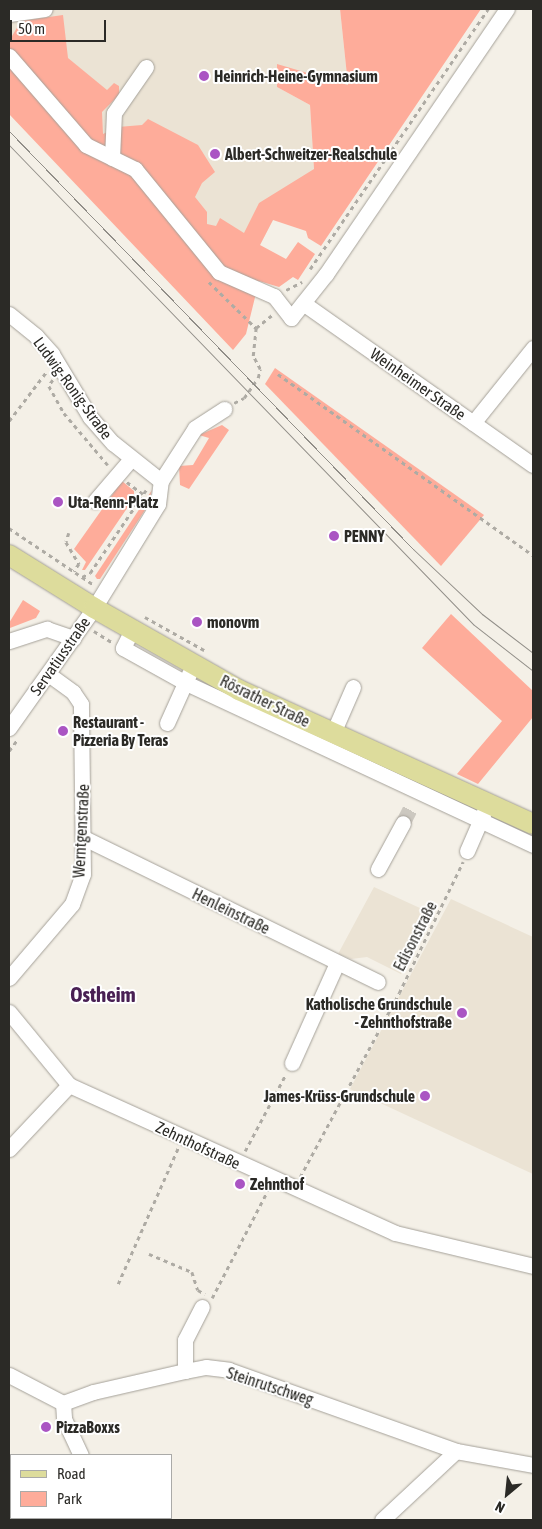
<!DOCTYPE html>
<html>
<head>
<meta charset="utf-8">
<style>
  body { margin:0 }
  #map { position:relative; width:542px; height:1529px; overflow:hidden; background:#f4f0e7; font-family:"Asap Condensed",sans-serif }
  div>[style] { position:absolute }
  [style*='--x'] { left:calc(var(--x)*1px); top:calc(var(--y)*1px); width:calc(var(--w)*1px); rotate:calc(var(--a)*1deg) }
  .built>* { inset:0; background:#ebe3d4 }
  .green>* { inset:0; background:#feac9a }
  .minor-tunnel>* { height:15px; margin-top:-7.5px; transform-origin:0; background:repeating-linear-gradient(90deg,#ccc8c0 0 15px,transparent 0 23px) }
  .path>* { height:2.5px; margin-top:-1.25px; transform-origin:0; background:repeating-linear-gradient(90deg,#aeaba4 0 4px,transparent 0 8px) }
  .roads { filter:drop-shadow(0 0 1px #a5a199) drop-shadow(0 0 1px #a5a199) }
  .minor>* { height:15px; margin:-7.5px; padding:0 7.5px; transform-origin:7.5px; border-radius:7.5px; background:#fff }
  .major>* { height:20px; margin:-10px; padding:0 10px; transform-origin:10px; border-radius:10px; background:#dddc9c }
  .tram>* { height:1px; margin:-0.5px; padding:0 0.5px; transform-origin:0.5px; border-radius:0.5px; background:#918e88 }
  .dots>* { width:14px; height:14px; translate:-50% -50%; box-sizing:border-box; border:2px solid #fff; border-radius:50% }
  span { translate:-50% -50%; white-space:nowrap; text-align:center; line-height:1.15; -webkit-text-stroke:4px #fff; paint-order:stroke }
  .poi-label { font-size:16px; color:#2b2a26; font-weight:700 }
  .left { translate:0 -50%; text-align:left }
  .right { translate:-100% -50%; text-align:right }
  .street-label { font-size:16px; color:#2b2a26 }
  .district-label { font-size:21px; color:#492054; font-weight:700 }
  .frame { position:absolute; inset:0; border:10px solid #2b2a26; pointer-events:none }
  .legend { position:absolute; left:10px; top:1454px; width:162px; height:65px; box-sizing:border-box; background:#fff; border:1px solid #aaaaa8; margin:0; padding:6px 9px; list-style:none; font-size:15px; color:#2b2a26 }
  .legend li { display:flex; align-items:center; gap:10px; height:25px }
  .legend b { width:25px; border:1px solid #aaaaa8 }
  .north { position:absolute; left:482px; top:1469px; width:50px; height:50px; -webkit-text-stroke:4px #fff; paint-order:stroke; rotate:208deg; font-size:14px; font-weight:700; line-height:20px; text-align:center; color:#2b2a26 }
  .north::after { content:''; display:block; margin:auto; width:18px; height:22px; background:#2b2a26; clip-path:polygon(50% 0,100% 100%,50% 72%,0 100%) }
  .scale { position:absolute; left:10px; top:20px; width:96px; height:22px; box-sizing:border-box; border:2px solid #2b2a26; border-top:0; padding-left:6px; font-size:15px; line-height:18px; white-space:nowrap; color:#2b2a26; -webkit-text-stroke:4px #fff; paint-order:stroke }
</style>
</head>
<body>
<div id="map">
  <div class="built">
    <i style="clip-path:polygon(9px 9px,340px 9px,348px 85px,277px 87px,310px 105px,314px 169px,273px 220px,260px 245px,259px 280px,91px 142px,9px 49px)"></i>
    <i style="clip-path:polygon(374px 887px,433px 914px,401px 974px,367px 957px,351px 959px,338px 954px)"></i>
    <i style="clip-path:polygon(451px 899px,533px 937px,533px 1174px,350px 1089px)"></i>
  </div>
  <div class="green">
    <i style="clip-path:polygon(340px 9px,481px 9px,321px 246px,308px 238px,306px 231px,273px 220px,260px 245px,286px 259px,298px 242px,315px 254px,298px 280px,293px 277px,279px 287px,259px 281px,246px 334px,233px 350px,9px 114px,9px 41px,21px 21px,63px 15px,68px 58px,107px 90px,114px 83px,119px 86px,119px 95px,102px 112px,103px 134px,118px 127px,142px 125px,148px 119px,198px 145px,215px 172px,202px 183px,195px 197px,207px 212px,207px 224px,216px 226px,220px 218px,244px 233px,259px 203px,314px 169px,310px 105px,277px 87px,277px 64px,348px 85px)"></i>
    <i style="clip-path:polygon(275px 368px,484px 515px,441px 566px,265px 384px)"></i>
    <i style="clip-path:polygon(222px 425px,229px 430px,189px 489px,180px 485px,179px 466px,193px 465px,209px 438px,199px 435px)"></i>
    <i style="clip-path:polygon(122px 481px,134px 491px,134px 498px,85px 570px,82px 570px,86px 562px,74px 549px)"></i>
    <i style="clip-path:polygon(152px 490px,147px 507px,100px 579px,97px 579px,95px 576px)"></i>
    <i style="clip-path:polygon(23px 600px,40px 611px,36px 618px,10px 628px,9px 623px)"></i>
    <i style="clip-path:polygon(451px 614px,533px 691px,533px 717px,478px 784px,457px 774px,502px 721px,422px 648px)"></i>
  </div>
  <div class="minor-tunnel">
    <i style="--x:403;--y:823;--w:22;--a:-63"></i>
  </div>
  <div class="path">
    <i style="--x:310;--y:269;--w:315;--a:-55.6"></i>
    <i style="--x:209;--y:282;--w:66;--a:44.4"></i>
    <i style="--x:286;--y:290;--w:18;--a:-27"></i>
    <i style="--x:278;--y:374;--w:313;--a:35.4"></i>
    <i style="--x:53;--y:380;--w:7;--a:124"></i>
    <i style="--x:49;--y:386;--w:31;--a:61"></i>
    <i style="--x:64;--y:413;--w:68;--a:49.8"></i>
    <i style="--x:234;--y:403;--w:11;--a:-27"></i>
    <i style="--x:244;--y:398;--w:24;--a:-55"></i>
    <i style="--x:258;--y:378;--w:9;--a:-77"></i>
    <i style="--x:260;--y:369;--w:15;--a:-118"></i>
    <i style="--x:253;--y:356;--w:28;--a:-84"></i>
    <i style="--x:256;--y:328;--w:21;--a:-39"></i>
    <i style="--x:9;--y:421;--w:63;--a:-52.8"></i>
    <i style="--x:127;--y:482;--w:20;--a:37"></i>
    <i style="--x:9;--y:528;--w:102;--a:33.8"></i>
    <i style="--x:69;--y:533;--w:9;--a:108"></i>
    <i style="--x:66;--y:542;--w:26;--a:59"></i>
    <i style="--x:79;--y:564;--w:9;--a:122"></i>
    <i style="--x:82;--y:577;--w:9;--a:-27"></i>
    <i style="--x:90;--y:573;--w:100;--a:-56"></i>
    <i style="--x:145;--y:617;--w:68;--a:29.2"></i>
    <i style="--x:94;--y:631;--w:22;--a:32"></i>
    <i style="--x:9;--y:751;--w:14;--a:-54"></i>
    <i style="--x:245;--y:1151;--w:87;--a:-62"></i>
    <i style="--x:300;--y:1177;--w:209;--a:-61.7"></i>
    <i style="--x:399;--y:993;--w:146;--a:-64"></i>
    <i style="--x:149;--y:1254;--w:47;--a:22.7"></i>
    <i style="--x:192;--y:1272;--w:19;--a:72"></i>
    <i style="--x:198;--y:1290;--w:8;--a:30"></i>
    <i style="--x:118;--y:1284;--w:149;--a:-66.2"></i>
    <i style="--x:212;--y:1298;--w:122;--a:-62.6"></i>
  </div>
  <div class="roads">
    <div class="minor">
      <i style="--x:9;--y:14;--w:36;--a:-8"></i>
      <i style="--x:9;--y:56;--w:118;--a:49.1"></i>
      <i style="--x:86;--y:145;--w:55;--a:26.1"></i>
      <i style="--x:135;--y:169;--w:133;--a:50.8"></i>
      <i style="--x:219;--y:272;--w:60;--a:23.6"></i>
      <i style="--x:274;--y:296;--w:28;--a:52"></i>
      <i style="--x:291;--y:318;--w:56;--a:-51.5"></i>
      <i style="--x:326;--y:274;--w:321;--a:-55.7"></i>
      <i style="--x:112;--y:158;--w:45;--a:-87.5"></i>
      <i style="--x:114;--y:113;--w:56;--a:-55.2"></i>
      <i style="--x:303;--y:303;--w:281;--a:35.2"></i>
      <i style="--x:9;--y:314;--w:35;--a:39"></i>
      <i style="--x:36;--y:336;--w:24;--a:48"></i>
      <i style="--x:52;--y:354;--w:74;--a:58.9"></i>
      <i style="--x:90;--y:417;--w:35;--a:49"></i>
      <i style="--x:113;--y:443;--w:61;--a:38.4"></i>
      <i style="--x:473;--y:423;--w:96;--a:-51.3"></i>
      <i style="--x:95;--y:501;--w:55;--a:-49.4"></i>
      <i style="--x:132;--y:630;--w:20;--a:117"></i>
      <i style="--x:123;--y:648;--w:72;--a:29.1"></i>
      <i style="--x:186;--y:683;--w:383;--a:25"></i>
      <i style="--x:9;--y:641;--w:40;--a:-18"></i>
      <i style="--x:47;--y:629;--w:28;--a:19"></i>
      <i style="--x:167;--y:723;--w:54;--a:-65.8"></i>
      <i style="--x:9;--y:728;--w:147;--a:-54.7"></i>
      <i style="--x:94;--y:608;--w:122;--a:-58.4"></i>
      <i style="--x:158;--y:504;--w:23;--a:-83"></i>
      <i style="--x:161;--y:481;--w:63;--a:-57.3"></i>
      <i style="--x:195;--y:428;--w:35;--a:-33"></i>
      <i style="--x:333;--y:733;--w:50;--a:-66.5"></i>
      <i style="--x:84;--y:838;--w:327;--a:26.1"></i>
      <i style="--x:467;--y:851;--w:43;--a:-66.4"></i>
      <i style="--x:378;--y:869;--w:52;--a:-61.5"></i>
      <i style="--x:9;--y:978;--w:97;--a:-49.6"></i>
      <i style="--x:72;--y:904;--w:32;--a:-70"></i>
      <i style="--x:83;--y:874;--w:170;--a:-90.7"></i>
      <i style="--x:81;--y:704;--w:14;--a:-124"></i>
      <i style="--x:73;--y:692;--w:31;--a:-144"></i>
      <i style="--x:9;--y:1012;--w:94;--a:50.6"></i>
      <i style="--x:69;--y:1085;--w:358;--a:24.4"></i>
      <i style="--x:395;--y:1233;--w:142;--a:13.4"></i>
      <i style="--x:292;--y:1063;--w:110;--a:-65.8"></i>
      <i style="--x:9;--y:1149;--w:88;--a:-46.8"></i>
      <i style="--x:185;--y:1371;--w:31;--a:-90"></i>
      <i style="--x:185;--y:1340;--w:37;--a:-63"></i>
      <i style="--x:9;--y:1375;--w:61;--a:27.4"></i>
      <i style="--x:63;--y:1403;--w:32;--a:-20"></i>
      <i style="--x:93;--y:1392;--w:94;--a:-12.9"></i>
      <i style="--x:185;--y:1371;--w:21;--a:-11"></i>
      <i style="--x:206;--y:1367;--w:23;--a:7"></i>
      <i style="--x:229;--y:1370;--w:241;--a:19.6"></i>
      <i style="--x:456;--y:1451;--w:78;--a:10.3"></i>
      <i style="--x:63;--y:1403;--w:16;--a:86"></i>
      <i style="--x:64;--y:1419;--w:40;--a:65"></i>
      <i style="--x:113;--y:1518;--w:3;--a:45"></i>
      <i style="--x:79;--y:1520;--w:4;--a:-27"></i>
      <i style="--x:382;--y:1520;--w:101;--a:-43"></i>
    </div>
    <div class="major">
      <i style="--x:9;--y:555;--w:100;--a:31.9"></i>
      <i style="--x:94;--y:608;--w:167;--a:29.5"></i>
      <i style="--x:239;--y:690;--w:323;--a:24.5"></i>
    </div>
  </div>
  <div class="tram">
    <i style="--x:9;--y:131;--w:581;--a:45.98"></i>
    <i style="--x:413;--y:549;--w:95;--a:43.3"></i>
    <i style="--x:482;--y:614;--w:64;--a:37.4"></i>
    <i style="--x:9;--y:145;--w:668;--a:45.91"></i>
    <i style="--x:474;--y:625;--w:75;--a:37.9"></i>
  </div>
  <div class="dots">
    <i style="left:204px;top:76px;background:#aa55c3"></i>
    <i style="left:215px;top:154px;background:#aa55c3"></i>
    <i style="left:58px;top:502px;background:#aa55c3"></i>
    <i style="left:334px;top:536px;background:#aa55c3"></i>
    <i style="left:197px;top:622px;background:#aa55c3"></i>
    <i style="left:63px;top:731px;background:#aa55c3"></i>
    <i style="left:462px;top:1013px;background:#aa55c3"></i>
    <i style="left:425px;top:1096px;background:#aa55c3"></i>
    <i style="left:240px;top:1184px;background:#aa55c3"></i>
    <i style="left:46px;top:1427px;background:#aa55c3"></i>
  </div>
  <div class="poi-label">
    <span class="left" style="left:214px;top:76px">Heinrich-Heine-Gymnasium</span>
    <span class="left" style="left:225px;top:154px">Albert-Schweitzer-Realschule</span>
    <span class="left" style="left:68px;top:502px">Uta-Renn-Platz</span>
    <span class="left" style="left:344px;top:536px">PENNY</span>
    <span class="left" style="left:207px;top:622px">monovm</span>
    <span class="left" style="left:73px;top:731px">Restaurant -<br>Pizzeria By Teras</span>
    <span class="right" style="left:452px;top:1013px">Katholische Grundschule<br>- Zehnthofstraße</span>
    <span class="right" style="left:415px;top:1096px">James-Krüss-Grundschule</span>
    <span class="left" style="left:250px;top:1184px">Zehnthof</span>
    <span class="left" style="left:56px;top:1427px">PizzaBoxxs</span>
  </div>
  <div class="street-label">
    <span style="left:418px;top:384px;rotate:35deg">Weinheimer Straße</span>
    <span style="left:73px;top:388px;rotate:54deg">Ludwig-Ronig-Straße</span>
    <span style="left:60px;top:656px;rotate:-55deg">Servatiusstraße</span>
    <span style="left:265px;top:701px;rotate:26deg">Rösrather Straße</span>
    <span style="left:81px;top:831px;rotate:-87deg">Werntgenstraße</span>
    <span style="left:231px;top:911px;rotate:26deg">Henleinstraße</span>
    <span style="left:415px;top:936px;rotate:-63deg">Edisonstraße</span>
    <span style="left:198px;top:1145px;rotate:25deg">Zehnthofstraße</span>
    <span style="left:270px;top:1386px;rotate:18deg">Steinrutschweg</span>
  </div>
  <div class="district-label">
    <span style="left:103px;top:994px">Ostheim</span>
  </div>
  <div class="frame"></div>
  <ul class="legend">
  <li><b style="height:6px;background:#dddc9c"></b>Road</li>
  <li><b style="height:14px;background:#feac9a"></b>Park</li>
  </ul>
  <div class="north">N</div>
  <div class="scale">50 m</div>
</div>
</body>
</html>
